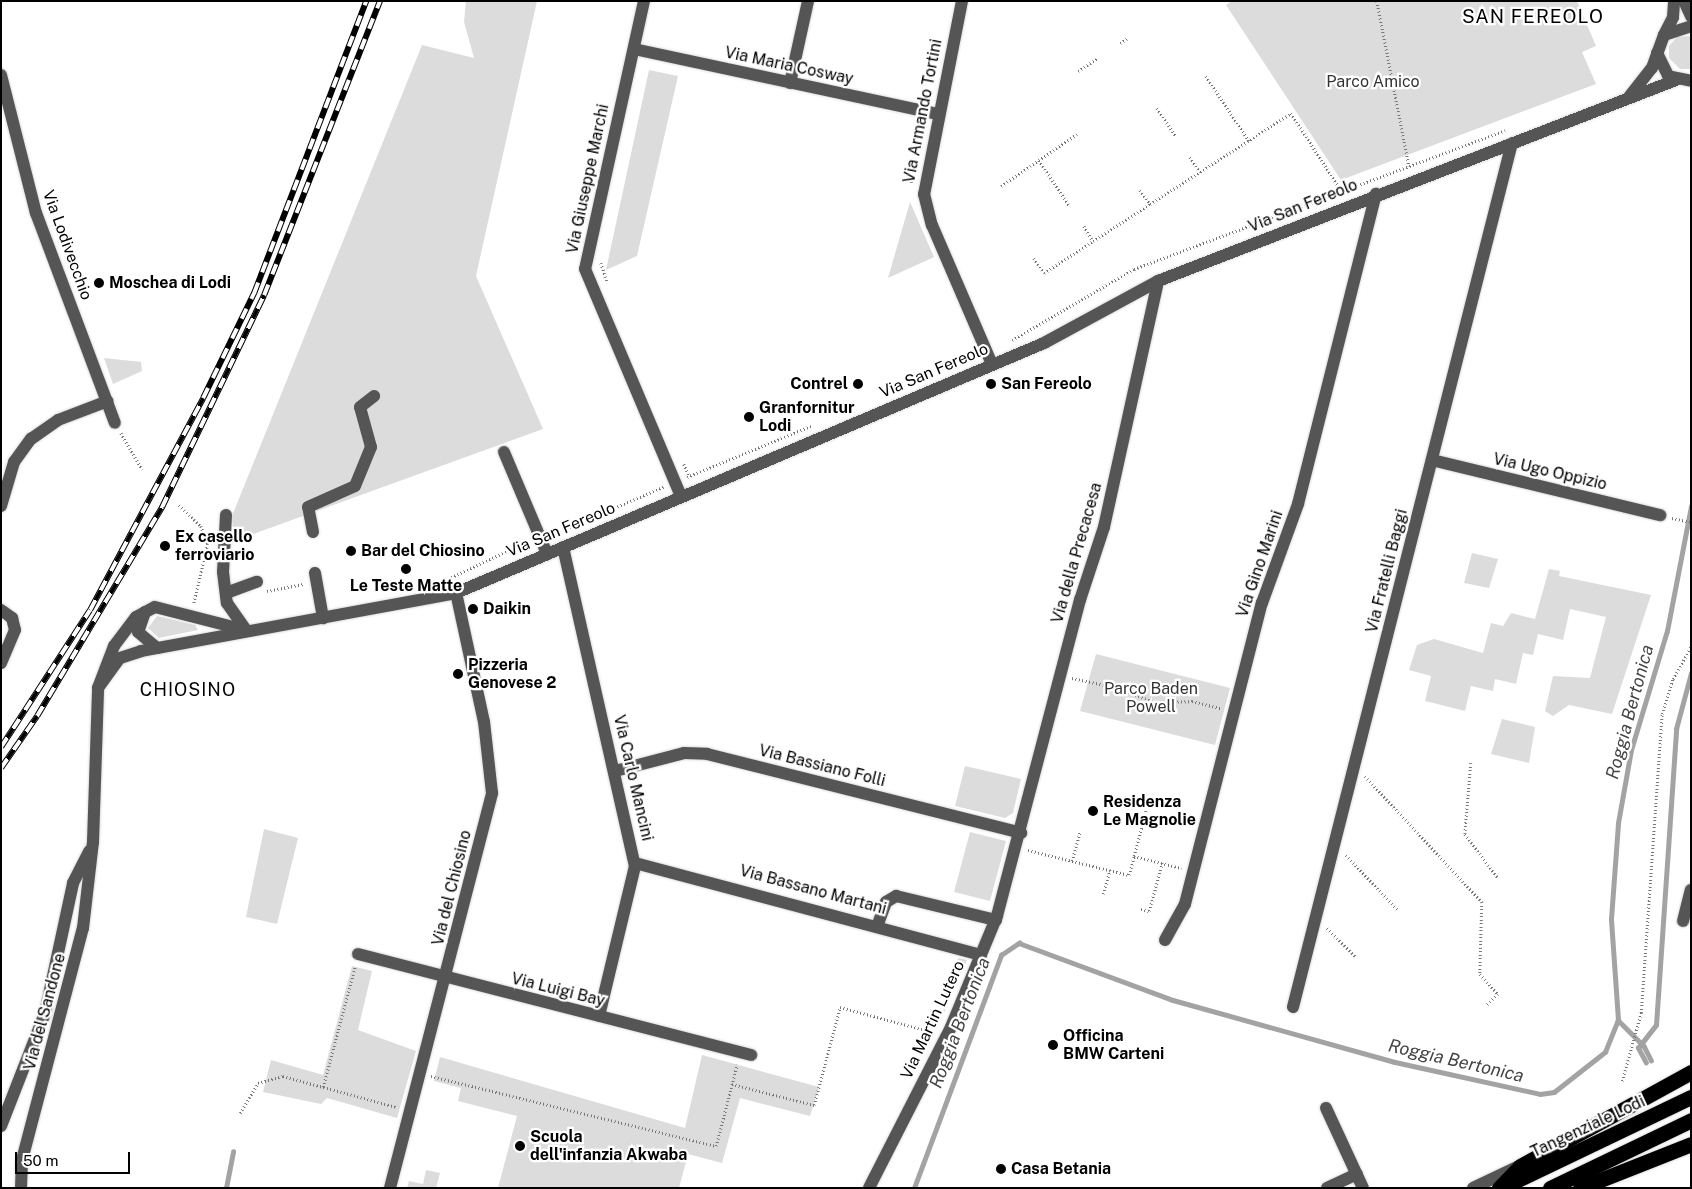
<!DOCTYPE html>
<html>
<head>
<meta charset="utf-8">
<style>
  body { margin:0 }
  #map { position:relative; width:1692px; height:1189px; overflow:hidden; background:#fff; font-family:"Public Sans",sans-serif }
  div>[style] { position:absolute }
  [style*='--x'] { left:calc(var(--x)*1px); top:calc(var(--y)*1px); width:calc(var(--w)*1px); rotate:calc(var(--a)*1deg) }
  .green>* { inset:0; background:#dcdcdc }
  .stream>* { height:4.5px; margin:-2.25px; padding:0 2.25px; transform-origin:2.25px; border-radius:2.25px; background:#a3a3a3 }
  .path>* { height:2.5px; margin-top:-1.25px; transform-origin:0; background:repeating-linear-gradient(90deg,#777 0 1px,transparent 0 3.5px) }
  .roads { filter:drop-shadow(0 0 1px #dbdbdb) drop-shadow(0 0 1px #dbdbdb) }
  .minor>* { height:12px; margin:-6px; padding:0 6px; transform-origin:6px; border-radius:6px; background:#555 }
  .highway>* { height:15px; margin:-7.5px; padding:0 7.5px; transform-origin:7.5px; border-radius:7.5px; background:#000 }
  .rail>* { height:5.5px; margin-top:-2.75px; transform-origin:0; background:repeating-linear-gradient(90deg,#fff 0 11px,#000 0 22px); box-sizing:border-box; border-block:1px solid #000 }
  .dots>* { width:14px; height:14px; translate:-50% -50%; box-sizing:border-box; border:2px solid #fff; border-radius:50% }
  span { translate:-50% -50%; white-space:nowrap; text-align:center; line-height:1.15; -webkit-text-stroke:4.5px #fff; paint-order:stroke }
  .street-label { font-size:16px; color:#000 }
  .park-label { font-size:16px; color:#333 }
  .poi-label { font-size:16px; color:#000; font-weight:700 }
  .left { translate:0 -50%; text-align:left }
  .right { translate:-100% -50%; text-align:right }
  .neighbourhood-label { font-size:18px; color:#000; letter-spacing:1px }
  .water-label { font-size:18px; color:#444; font-style:italic }
  .quarter-label { font-size:19px; color:#000; letter-spacing:1px }
  .frame { position:absolute; inset:0; border:2px solid #000; pointer-events:none }
  .scale { position:absolute; left:15px; top:1152px; width:115px; height:22px; box-sizing:border-box; border:2px solid #000; border-top:0; padding-left:6px; font-size:15px; line-height:18px; white-space:nowrap; color:#000; -webkit-text-stroke:4px #fff; paint-order:stroke }
</style>
</head>
<body>
<div id="map">
  <div class="green">
    <i style="clip-path:polygon(466px 1px,537px 1px,476px 276px,543px 429px,234px 541px,232px 516px,422px 45px,474px 58px,464px 22px)"></i>
    <i style="clip-path:polygon(1232px 1px,1577px 1px,1596px 46px,1582px 52px,1596px 84px,1341px 180px,1226px 5px)"></i>
    <i style="clip-path:polygon(1691px 36px,1691px 69px,1680px 69px,1669px 58px,1669px 46px,1677px 37px)"></i>
    <i style="clip-path:polygon(649px 70px,678px 76px,637px 256px,606px 270px)"></i>
    <i style="clip-path:polygon(910px 202px,934px 257px,888px 278px)"></i>
    <i style="clip-path:polygon(104px 358px,141px 362px,142px 371px,113px 384px)"></i>
    <i style="clip-path:polygon(1472px 553px,1498px 559px,1489px 588px,1464px 583px)"></i>
    <i style="clip-path:polygon(1549px 569px,1560px 571px,1559px 576px,1651px 595px,1612px 714px,1569px 705px,1553px 716px,1545px 711px,1553px 676px,1590px 678px,1606px 617px,1570px 609px,1563px 640px,1538px 634px,1533px 655px,1523px 653px,1516px 684px,1495px 679px,1493px 691px,1471px 686px,1465px 711px,1425px 701px,1431px 676px,1409px 670px,1417px 645px,1434px 639px,1483px 653px,1491px 623px,1503px 626px,1511px 613px,1535px 619px)"></i>
    <i style="clip-path:polygon(157px 616px,195px 625px,198px 630px,159px 638px,148px 628px)"></i>
    <i style="clip-path:polygon(1096px 654px,1230px 688px,1215px 745px,1080px 711px)"></i>
    <i style="clip-path:polygon(1502px 719px,1535px 727px,1529px 763px,1491px 754px)"></i>
    <i style="clip-path:polygon(965px 766px,1021px 779px,1013px 813px,1005px 818px,955px 806px)"></i>
    <i style="clip-path:polygon(264px 829px,298px 838px,277px 924px,246px 917px)"></i>
    <i style="clip-path:polygon(970px 832px,1006px 841px,990px 901px,954px 892px)"></i>
    <i style="clip-path:polygon(958px 958px,967px 960px,940px 1022px)"></i>
    <i style="clip-path:polygon(352px 966px,372px 971px,358px 1030px,416px 1051px,397px 1118px,327px 1098px,321px 1104px,263px 1092px,271px 1060px,323px 1075px)"></i>
    <i style="clip-path:polygon(702px 1055px,819px 1087px,810px 1116px,740px 1098px,722px 1163px,688px 1154px,679px 1188px,498px 1188px,517px 1116px,458px 1101px,461px 1088px,434px 1081px,440px 1057px,685px 1128px)"></i>
    <i style="clip-path:polygon(426px 1170px,440px 1173px,436px 1188px,407px 1188px,409px 1181px,423px 1184px)"></i>
  </div>
  <div class="stream">
    <i style="--x:1618;--y:1020;--w:37;--a:45"></i>
    <i style="--x:1644;--y:1046;--w:16;--a:63"></i>
    <i style="--x:1646;--y:1063;--w:17;--a:-118"></i>
    <i style="--x:1638;--y:1048;--w:29;--a:-52"></i>
    <i style="--x:1656;--y:1025;--w:297;--a:-86.1"></i>
    <i style="--x:1676;--y:729;--w:58;--a:-75"></i>
    <i style="--x:226;--y:1188;--w:37;--a:-79"></i>
    <i style="--x:914;--y:1188;--w:249;--a:-69.5"></i>
    <i style="--x:1001;--y:955;--w:22;--a:-34"></i>
    <i style="--x:1019;--y:943;--w:164;--a:20.3"></i>
    <i style="--x:1173;--y:1000;--w:230;--a:15.6"></i>
    <i style="--x:1395;--y:1062;--w:148;--a:12.4"></i>
    <i style="--x:1540;--y:1094;--w:14;--a:-8"></i>
    <i style="--x:1554;--y:1092;--w:65;--a:-38.1"></i>
    <i style="--x:1605;--y:1052;--w:35;--a:-68"></i>
    <i style="--x:1618;--y:1020;--w:101;--a:-94"></i>
    <i style="--x:1611;--y:919;--w:96;--a:-85.8"></i>
    <i style="--x:1618;--y:823;--w:74;--a:-79.9"></i>
    <i style="--x:1631;--y:750;--w:124;--a:-73.2"></i>
    <i style="--x:1667;--y:631;--w:127;--a:-79.1"></i>
  </div>
  <div class="path">
    <i style="--x:1377;--y:1;--w:168;--a:79"></i>
    <i style="--x:1120;--y:43;--w:9;--a:-32"></i>
    <i style="--x:1078;--y:71;--w:24;--a:-33"></i>
    <i style="--x:1206;--y:76;--w:78;--a:56.5"></i>
    <i style="--x:1157;--y:108;--w:34;--a:56"></i>
    <i style="--x:1190;--y:157;--w:18;--a:56"></i>
    <i style="--x:1039;--y:160;--w:54;--a:56.3"></i>
    <i style="--x:911;--y:183;--w:24;--a:-81"></i>
    <i style="--x:1001;--y:186;--w:92;--a:-34.4"></i>
    <i style="--x:1140;--y:190;--w:17;--a:54"></i>
    <i style="--x:1150;--y:204;--w:168;--a:-32.8"></i>
    <i style="--x:1291;--y:113;--w:98;--a:57.1"></i>
    <i style="--x:1084;--y:226;--w:17;--a:59"></i>
    <i style="--x:1093;--y:241;--w:68;--a:-33"></i>
    <i style="--x:1034;--y:258;--w:18;--a:56"></i>
    <i style="--x:1044;--y:273;--w:59;--a:-33.1"></i>
    <i style="--x:601;--y:263;--w:19;--a:72"></i>
    <i style="--x:1012;--y:340;--w:141;--a:-30.2"></i>
    <i style="--x:1134;--y:269;--w:396;--a:-20.5"></i>
    <i style="--x:121;--y:433;--w:42;--a:59.7"></i>
    <i style="--x:684;--y:464;--w:13;--a:67"></i>
    <i style="--x:687;--y:477;--w:134;--a:-22.4"></i>
    <i style="--x:179;--y:505;--w:30;--a:44"></i>
    <i style="--x:201;--y:526;--w:19;--a:69"></i>
    <i style="--x:208;--y:544;--w:61;--a:103.3"></i>
    <i style="--x:1672;--y:518;--w:19;--a:12"></i>
    <i style="--x:553;--y:534;--w:120;--a:-23.1"></i>
    <i style="--x:448;--y:579;--w:68;--a:-25.4"></i>
    <i style="--x:509;--y:550;--w:14;--a:-8"></i>
    <i style="--x:267;--y:591;--w:38;--a:-11"></i>
    <i style="--x:1072;--y:678;--w:48;--a:12"></i>
    <i style="--x:1119;--y:688;--w:37;--a:22"></i>
    <i style="--x:1153;--y:702;--w:39;--a:-1"></i>
    <i style="--x:1192;--y:701;--w:30;--a:14"></i>
    <i style="--x:1471;--y:763;--w:71;--a:94.8"></i>
    <i style="--x:1465;--y:834;--w:55;--a:53.1"></i>
    <i style="--x:1365;--y:776;--w:172;--a:47.1"></i>
    <i style="--x:1482;--y:902;--w:72;--a:91.6"></i>
    <i style="--x:1480;--y:974;--w:27;--a:48"></i>
    <i style="--x:1498;--y:994;--w:17;--a:135"></i>
    <i style="--x:1028;--y:850;--w:104;--a:13.9"></i>
    <i style="--x:1129;--y:875;--w:20;--a:-75"></i>
    <i style="--x:1134;--y:856;--w:49;--a:14.3"></i>
    <i style="--x:1346;--y:855;--w:76;--a:46.6"></i>
    <i style="--x:1134;--y:856;--w:48;--a:-75.4"></i>
    <i style="--x:1072;--y:861;--w:31;--a:-75"></i>
    <i style="--x:1103;--y:894;--w:25;--a:-74"></i>
    <i style="--x:1141;--y:909;--w:8;--a:14"></i>
    <i style="--x:1149;--y:911;--w:50;--a:-74.8"></i>
    <i style="--x:1327;--y:928;--w:40;--a:45"></i>
    <i style="--x:431;--y:1076;--w:293;--a:13.8"></i>
    <i style="--x:716;--y:1146;--w:84;--a:-75.5"></i>
    <i style="--x:1622;--y:1081;--w:71;--a:-74.4"></i>
    <i style="--x:1641;--y:1013;--w:300;--a:-86"></i>
    <i style="--x:1662;--y:714;--w:37;--a:-73"></i>
    <i style="--x:1673;--y:679;--w:37;--a:-61"></i>
    <i style="--x:732;--y:1084;--w:85;--a:14.4"></i>
    <i style="--x:814;--y:1105;--w:101;--a:-75.1"></i>
    <i style="--x:840;--y:1007;--w:95;--a:15.2"></i>
    <i style="--x:323;--y:1087;--w:124;--a:-75.1"></i>
    <i style="--x:240;--y:1113;--w:35;--a:-59"></i>
    <i style="--x:258;--y:1083;--w:26;--a:-16"></i>
    <i style="--x:283;--y:1076;--w:117;--a:15.3"></i>
  </div>
  <div class="roads">
    <div class="minor">
      <i style="--x:644;--y:1;--w:274;--a:102.4"></i>
      <i style="--x:585;--y:269;--w:246;--a:67.1"></i>
      <i style="--x:962;--y:1;--w:197;--a:101.1"></i>
      <i style="--x:924;--y:194;--w:32;--a:76"></i>
      <i style="--x:932;--y:225;--w:151;--a:66.7"></i>
      <i style="--x:1684;--y:1;--w:17;--a:65"></i>
      <i style="--x:1664;--y:35;--w:20;--a:-63"></i>
      <i style="--x:1673;--y:17;--w:16;--a:-86"></i>
      <i style="--x:634;--y:49;--w:310;--a:12.1"></i>
      <i style="--x:1657;--y:53;--w:25;--a:64"></i>
      <i style="--x:1668;--y:76;--w:24;--a:12"></i>
      <i style="--x:1;--y:75;--w:142;--a:75.8"></i>
      <i style="--x:36;--y:213;--w:224;--a:69.4"></i>
      <i style="--x:790;--y:83;--w:84;--a:-77.6"></i>
      <i style="--x:1629;--y:97;--w:37;--a:-52"></i>
      <i style="--x:1652;--y:68;--w:35;--a:-70"></i>
      <i style="--x:1664;--y:35;--w:28;--a:-18"></i>
      <i style="--x:504;--y:452;--w:111;--a:67.1"></i>
      <i style="--x:1432;--y:460;--w:235;--a:13.6"></i>
      <i style="--x:1;--y:506;--w:46;--a:-73.5"></i>
      <i style="--x:14;--y:462;--w:29;--a:-54"></i>
      <i style="--x:31;--y:439;--w:33;--a:-35"></i>
      <i style="--x:58;--y:420;--w:53;--a:-20.8"></i>
      <i style="--x:226;--y:515;--w:57;--a:93"></i>
      <i style="--x:223;--y:572;--w:31;--a:83"></i>
      <i style="--x:227;--y:603;--w:33;--a:55"></i>
      <i style="--x:313;--y:532;--w:25;--a:-101"></i>
      <i style="--x:308;--y:507;--w:51;--a:-24.1"></i>
      <i style="--x:355;--y:486;--w:42;--a:-67.7"></i>
      <i style="--x:371;--y:447;--w:41;--a:-105.4"></i>
      <i style="--x:360;--y:407;--w:18;--a:-38"></i>
      <i style="--x:563;--y:547;--w:327;--a:77.3"></i>
      <i style="--x:635;--y:866;--w:154;--a:103.5"></i>
      <i style="--x:315;--y:573;--w:46;--a:79.9"></i>
      <i style="--x:226;--y:593;--w:33;--a:-20"></i>
      <i style="--x:1;--y:610;--w:14;--a:36"></i>
      <i style="--x:12;--y:618;--w:12;--a:76"></i>
      <i style="--x:15;--y:630;--w:36;--a:113"></i>
      <i style="--x:145;--y:612;--w:21;--a:109"></i>
      <i style="--x:138;--y:632;--w:25;--a:40"></i>
      <i style="--x:98;--y:688;--w:37;--a:-54"></i>
      <i style="--x:120;--y:658;--w:22;--a:-18"></i>
      <i style="--x:141;--y:651;--w:320;--a:-10.4"></i>
      <i style="--x:456;--y:593;--w:639;--a:-23.03"></i>
      <i style="--x:1044;--y:343;--w:130;--a:-28.5"></i>
      <i style="--x:1158;--y:281;--w:556;--a:-21.21"></i>
      <i style="--x:615;--y:771;--w:71;--a:-14.6"></i>
      <i style="--x:684;--y:753;--w:23;--a:2"></i>
      <i style="--x:707;--y:754;--w:324;--a:14.1"></i>
      <i style="--x:635;--y:863;--w:358;--a:14.9"></i>
      <i style="--x:1683;--y:921;--w:32;--a:-76"></i>
      <i style="--x:878;--y:924;--w:23;--a:-70"></i>
      <i style="--x:886;--y:902;--w:12;--a:-31"></i>
      <i style="--x:896;--y:896;--w:103;--a:13.5"></i>
      <i style="--x:1165;--y:940;--w:41;--a:-60.9"></i>
      <i style="--x:1185;--y:904;--w:311;--a:-75.7"></i>
      <i style="--x:1262;--y:603;--w:105;--a:-70"></i>
      <i style="--x:1298;--y:504;--w:320;--a:-75.9"></i>
      <i style="--x:358;--y:954;--w:406;--a:14.4"></i>
      <i style="--x:1293;--y:1007;--w:891;--a:-75.78"></i>
      <i style="--x:1326;--y:1108;--w:88;--a:65.2"></i>
      <i style="--x:1;--y:1126;--w:121;--a:-68.7"></i>
      <i style="--x:45;--y:1013;--w:133;--a:-77.8"></i>
      <i style="--x:73;--y:883;--w:36;--a:-63"></i>
      <i style="--x:21;--y:1188;--w:28;--a:-88"></i>
      <i style="--x:22;--y:1160;--w:240;--a:-75.3"></i>
      <i style="--x:83;--y:928;--w:87;--a:-83.4"></i>
      <i style="--x:93;--y:842;--w:154;--a:-88.1"></i>
      <i style="--x:98;--y:688;--w:45;--a:-69.1"></i>
      <i style="--x:114;--y:646;--w:36;--a:-53"></i>
      <i style="--x:136;--y:617;--w:21;--a:-28"></i>
      <i style="--x:155;--y:607;--w:89;--a:14.3"></i>
      <i style="--x:390;--y:1188;--w:408;--a:-75.5"></i>
      <i style="--x:492;--y:793;--w:71;--a:-96.4"></i>
      <i style="--x:484;--y:722;--w:132;--a:-102.2"></i>
      <i style="--x:869;--y:1188;--w:181;--a:-63"></i>
      <i style="--x:951;--y:1027;--w:120;--a:-67.5"></i>
      <i style="--x:997;--y:916;--w:327;--a:-75.3"></i>
      <i style="--x:1080;--y:600;--w:77;--a:-71.8"></i>
      <i style="--x:1104;--y:527;--w:252;--a:-77.6"></i>
      <i style="--x:1327;--y:1188;--w:33;--a:-25"></i>
      <i style="--x:1473;--y:1188;--w:49;--a:-25.5"></i>
    </div>
    <div class="highway">
      <i style="--x:1505;--y:1186;--w:206;--a:-25.6"></i>
      <i style="--x:1499;--y:1188;--w:30;--a:-46"></i>
      <i style="--x:1520;--y:1166;--w:195;--a:-28.8"></i>
      <i style="--x:1550;--y:1188;--w:157;--a:-25.7"></i>
      <i style="--x:1580;--y:1188;--w:119;--a:-21.6"></i>
    </div>
  </div>
  <div class="rail">
    <i style="--x:1;--y:747;--w:163;--a:-57"></i>
    <i style="--x:90;--y:610;--w:240;--a:-61.9"></i>
    <i style="--x:203;--y:398;--w:117;--a:-64.1"></i>
    <i style="--x:254;--y:293;--w:313;--a:-69"></i>
    <i style="--x:1;--y:768;--w:63;--a:-55.3"></i>
    <i style="--x:37;--y:716;--w:244;--a:-59.1"></i>
    <i style="--x:162;--y:507;--w:235;--a:-64.3"></i>
    <i style="--x:264;--y:295;--w:316;--a:-68.5"></i>
  </div>
  <div class="dots">
    <i style="left:99px;top:283px;background:#000"></i>
    <i style="left:858px;top:384px;background:#000"></i>
    <i style="left:991px;top:384px;background:#000"></i>
    <i style="left:749px;top:417px;background:#000"></i>
    <i style="left:165px;top:546px;background:#000"></i>
    <i style="left:351px;top:551px;background:#000"></i>
    <i style="left:406px;top:569px;background:#000"></i>
    <i style="left:473px;top:609px;background:#000"></i>
    <i style="left:458px;top:674px;background:#000"></i>
    <i style="left:1093px;top:811px;background:#000"></i>
    <i style="left:1053px;top:1045px;background:#000"></i>
    <i style="left:520px;top:1146px;background:#000"></i>
    <i style="left:1001px;top:1169px;background:#000"></i>
  </div>
  <div class="street-label">
    <span style="left:789px;top:66px;rotate:12deg">Via Maria Cosway</span>
    <span style="left:923px;top:111px;rotate:-79deg">Via Armando Tortini</span>
    <span style="left:588px;top:179px;rotate:-78deg">Via Giuseppe Marchi</span>
    <span style="left:1303px;top:206px;rotate:-22deg">Via San Fereolo</span>
    <span style="left:67px;top:245px;rotate:70deg">Via Lodivecchio</span>
    <span style="left:934px;top:371px;rotate:-23deg">Via San Fereolo</span>
    <span style="left:1550px;top:472px;rotate:13deg">Via Ugo Oppizio</span>
    <span style="left:561px;top:530px;rotate:-23deg">Via San Fereolo</span>
    <span style="left:1077px;top:553px;rotate:-74deg">Via della Precacesa</span>
    <span style="left:1260px;top:564px;rotate:-71deg">Via Gino Marini</span>
    <span style="left:1387px;top:571px;rotate:-76deg">Via Fratelli Baggi</span>
    <span style="left:822px;top:766px;rotate:14deg">Via Bassiano Folli</span>
    <span style="left:633px;top:778px;rotate:77deg">Via Carlo Mancini</span>
    <span style="left:452px;top:888px;rotate:-76deg">Via del Chiosino</span>
    <span style="left:813px;top:890px;rotate:15deg">Via Bassano Martani</span>
    <span style="left:558px;top:990px;rotate:14deg">Via Luigi Bay</span>
    <span style="left:45px;top:1012px;rotate:-75deg">Via del Sandone</span>
    <span style="left:933px;top:1020px;rotate:-65deg">Via Martin Lutero</span>
    <span style="left:1588px;top:1127px;rotate:-25deg">Tangenziale Lodi</span>
  </div>
  <div class="park-label">
    <span style="left:1373px;top:82px">Parco Amico</span>
    <span style="left:1151px;top:698px">Parco Baden<br>Powell</span>
  </div>
  <div class="poi-label">
    <span class="left" style="left:109px;top:283px">Moschea di Lodi</span>
    <span class="right" style="left:848px;top:384px">Contrel</span>
    <span class="left" style="left:1001px;top:384px">San Fereolo</span>
    <span class="left" style="left:759px;top:417px">Granfornitur<br>Lodi</span>
    <span class="left" style="left:175px;top:546px">Ex casello<br>ferroviario</span>
    <span class="left" style="left:361px;top:551px">Bar del Chiosino</span>
    <span style="left:406px;top:586px">Le Teste Matte</span>
    <span class="left" style="left:483px;top:609px">Daikin</span>
    <span class="left" style="left:468px;top:674px">Pizzeria<br>Genovese 2</span>
    <span class="left" style="left:1103px;top:811px">Residenza<br>Le Magnolie</span>
    <span class="left" style="left:1063px;top:1045px">Officina<br>BMW Carteni</span>
    <span class="left" style="left:530px;top:1146px">Scuola<br>dell'infanzia Akwaba</span>
    <span class="left" style="left:1011px;top:1169px">Casa Betania</span>
  </div>
  <div class="neighbourhood-label">
    <span style="left:188px;top:690px">CHIOSINO</span>
  </div>
  <div class="water-label">
    <span style="left:1630px;top:712px;rotate:-75deg">Roggia Bertonica</span>
    <span style="left:960px;top:1023px;rotate:-69deg">Roggia Bertonica</span>
    <span style="left:1456px;top:1061px;rotate:13deg">Roggia Bertonica</span>
  </div>
  <div class="quarter-label">
    <span style="left:1533px;top:17px">SAN FEREOLO</span>
  </div>
  <div class="frame"></div>
  <div class="scale">50 m</div>
</div>
</body>
</html>
